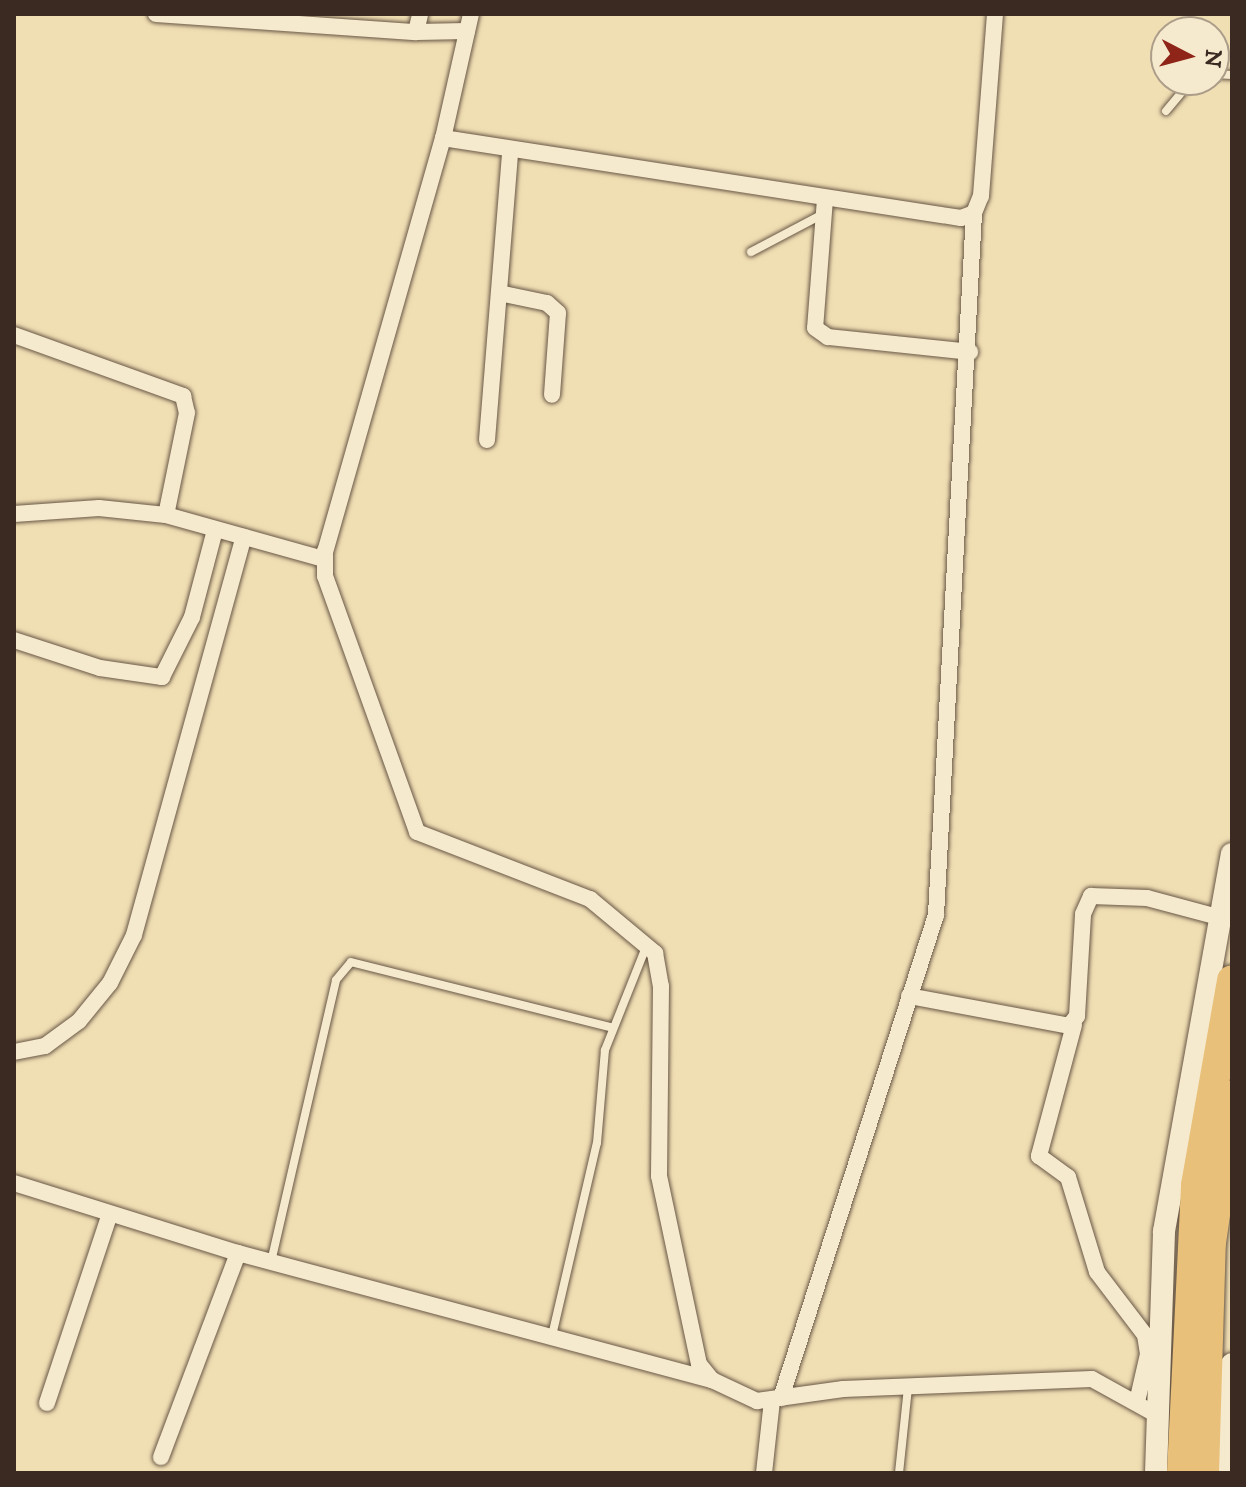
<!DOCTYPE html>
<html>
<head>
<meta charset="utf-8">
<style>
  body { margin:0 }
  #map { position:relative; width:1246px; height:1487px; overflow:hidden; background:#f1dfb4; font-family:"IM FELL DW Pica",serif }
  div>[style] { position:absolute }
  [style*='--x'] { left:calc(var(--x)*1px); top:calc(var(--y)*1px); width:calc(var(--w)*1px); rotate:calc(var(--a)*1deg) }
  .roads { filter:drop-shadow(0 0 2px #685746) drop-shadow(0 0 2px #685746) }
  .lane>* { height:8px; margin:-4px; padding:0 4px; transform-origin:4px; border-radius:4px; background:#f6eace }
  .street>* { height:16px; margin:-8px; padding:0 8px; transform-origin:8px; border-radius:8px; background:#f6eace }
  .secondary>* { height:22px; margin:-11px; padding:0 11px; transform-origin:11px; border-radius:11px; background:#f6eace }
  .highway>* { height:30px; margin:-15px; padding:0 15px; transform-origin:15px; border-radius:15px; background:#e8c07a }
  span { translate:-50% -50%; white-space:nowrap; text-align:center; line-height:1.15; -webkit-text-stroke:8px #f6eace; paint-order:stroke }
  .frame { position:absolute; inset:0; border:16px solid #3a2a21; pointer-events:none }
  .north { position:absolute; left:1150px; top:16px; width:80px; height:80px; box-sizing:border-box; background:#f6eace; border:2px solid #ab9d89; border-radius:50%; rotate:96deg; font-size:22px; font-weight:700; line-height:32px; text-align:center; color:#3a2a21 }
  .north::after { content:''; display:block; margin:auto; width:28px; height:36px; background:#8f2418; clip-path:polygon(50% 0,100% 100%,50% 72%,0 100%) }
</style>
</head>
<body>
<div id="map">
  <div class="roads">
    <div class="lane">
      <i style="--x:1214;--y:74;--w:18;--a:3"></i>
      <i style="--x:1166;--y:111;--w:40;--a:-50"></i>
      <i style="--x:751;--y:252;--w:81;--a:-27.8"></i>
      <i style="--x:271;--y:1262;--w:289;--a:-77"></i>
      <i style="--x:336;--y:980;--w:23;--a:-50"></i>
      <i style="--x:351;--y:962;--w:270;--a:14.1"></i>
      <i style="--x:551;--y:1340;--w:202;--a:-76.9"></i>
      <i style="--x:597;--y:1143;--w:93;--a:-85.1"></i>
      <i style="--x:605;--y:1050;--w:111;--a:-68.3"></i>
      <i style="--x:899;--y:1473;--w:85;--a:-84"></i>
    </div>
    <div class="street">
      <i style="--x:156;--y:14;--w:261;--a:4"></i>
      <i style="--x:416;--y:32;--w:18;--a:-77"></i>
      <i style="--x:471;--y:14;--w:127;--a:102.7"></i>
      <i style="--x:443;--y:138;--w:524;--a:8.78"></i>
      <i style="--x:961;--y:218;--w:14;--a:-21"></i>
      <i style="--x:974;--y:213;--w:18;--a:-68"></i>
      <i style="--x:981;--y:196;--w:183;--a:-85.6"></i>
      <i style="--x:416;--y:32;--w:51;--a:-1.1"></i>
      <i style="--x:443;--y:138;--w:430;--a:105.9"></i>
      <i style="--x:325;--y:551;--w:25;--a:90"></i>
      <i style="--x:325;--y:576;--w:272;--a:70.2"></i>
      <i style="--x:417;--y:832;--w:186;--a:21.2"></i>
      <i style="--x:590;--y:899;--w:85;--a:39.7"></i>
      <i style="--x:655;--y:953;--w:34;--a:80"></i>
      <i style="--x:661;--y:986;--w:190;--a:90.6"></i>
      <i style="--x:659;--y:1176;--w:192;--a:78"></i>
      <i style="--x:699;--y:1364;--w:21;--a:51"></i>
      <i style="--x:712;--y:1380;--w:50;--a:25"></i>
      <i style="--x:757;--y:1401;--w:87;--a:-7.9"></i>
      <i style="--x:843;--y:1389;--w:249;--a:-2.3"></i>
      <i style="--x:1092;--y:1379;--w:74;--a:29"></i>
      <i style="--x:825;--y:199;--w:129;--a:94.4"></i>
      <i style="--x:815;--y:328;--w:16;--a:35"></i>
      <i style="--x:828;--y:337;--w:143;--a:6"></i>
      <i style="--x:499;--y:293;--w:49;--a:11.8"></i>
      <i style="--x:547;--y:303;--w:15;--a:42"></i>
      <i style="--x:558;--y:313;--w:82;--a:94.2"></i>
      <i style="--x:14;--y:335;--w:180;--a:19.8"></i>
      <i style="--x:183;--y:396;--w:17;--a:77"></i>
      <i style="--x:187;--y:413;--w:104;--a:101.6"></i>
      <i style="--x:166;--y:515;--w:164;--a:15.6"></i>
      <i style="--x:487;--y:440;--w:289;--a:-85.4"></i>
      <i style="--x:14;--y:514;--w:85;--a:-4"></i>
      <i style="--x:99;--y:508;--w:67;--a:6"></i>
      <i style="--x:14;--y:640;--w:90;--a:18"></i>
      <i style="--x:100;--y:668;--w:63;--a:8.3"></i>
      <i style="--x:162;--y:677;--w:67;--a:-63.4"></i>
      <i style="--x:192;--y:617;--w:90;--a:-75.2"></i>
      <i style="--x:909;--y:996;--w:163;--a:10.6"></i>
      <i style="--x:1069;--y:1026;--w:13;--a:-51"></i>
      <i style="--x:1077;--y:1016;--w:102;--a:-86.6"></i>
      <i style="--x:1083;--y:914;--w:20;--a:-66"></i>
      <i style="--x:1091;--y:896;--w:56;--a:2"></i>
      <i style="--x:1147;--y:898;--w:73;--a:15"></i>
      <i style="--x:1074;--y:1025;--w:136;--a:105"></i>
      <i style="--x:1039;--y:1156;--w:36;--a:36"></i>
      <i style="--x:1068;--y:1177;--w:99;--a:73"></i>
      <i style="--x:1097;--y:1272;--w:79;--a:52.7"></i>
      <i style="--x:1145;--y:1335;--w:19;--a:81"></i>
      <i style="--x:1148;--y:1354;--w:49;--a:102.9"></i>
      <i style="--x:14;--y:1052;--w:32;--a:-11"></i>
      <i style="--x:45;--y:1046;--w:42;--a:-36.3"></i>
      <i style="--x:79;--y:1021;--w:49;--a:-50.8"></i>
      <i style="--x:110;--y:983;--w:54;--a:-63.4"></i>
      <i style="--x:134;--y:935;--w:413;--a:-74.6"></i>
      <i style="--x:14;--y:1183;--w:235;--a:17.4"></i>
      <i style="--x:238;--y:1253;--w:491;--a:15"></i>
      <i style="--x:781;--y:1398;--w:507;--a:-72.21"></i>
      <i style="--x:936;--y:915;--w:703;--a:-86.9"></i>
      <i style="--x:47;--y:1403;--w:199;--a:-71.6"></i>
      <i style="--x:161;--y:1457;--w:218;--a:-69.3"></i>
      <i style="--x:764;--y:1473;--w:72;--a:-83.7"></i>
    </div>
    <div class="secondary">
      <i style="--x:1156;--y:1473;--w:242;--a:-88.1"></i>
      <i style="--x:1164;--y:1231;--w:383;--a:-79.8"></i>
      <i style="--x:1227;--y:1473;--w:109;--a:-87.4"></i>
    </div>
    <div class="highway">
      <i style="--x:1182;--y:1473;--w:288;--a:-87.2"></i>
      <i style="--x:1196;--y:1185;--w:208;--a:-80"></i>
      <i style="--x:1204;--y:1473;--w:230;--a:-88.3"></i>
      <i style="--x:1211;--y:1243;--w:149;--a:-81.9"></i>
    </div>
  </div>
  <div class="frame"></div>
  <div class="north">N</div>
</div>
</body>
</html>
